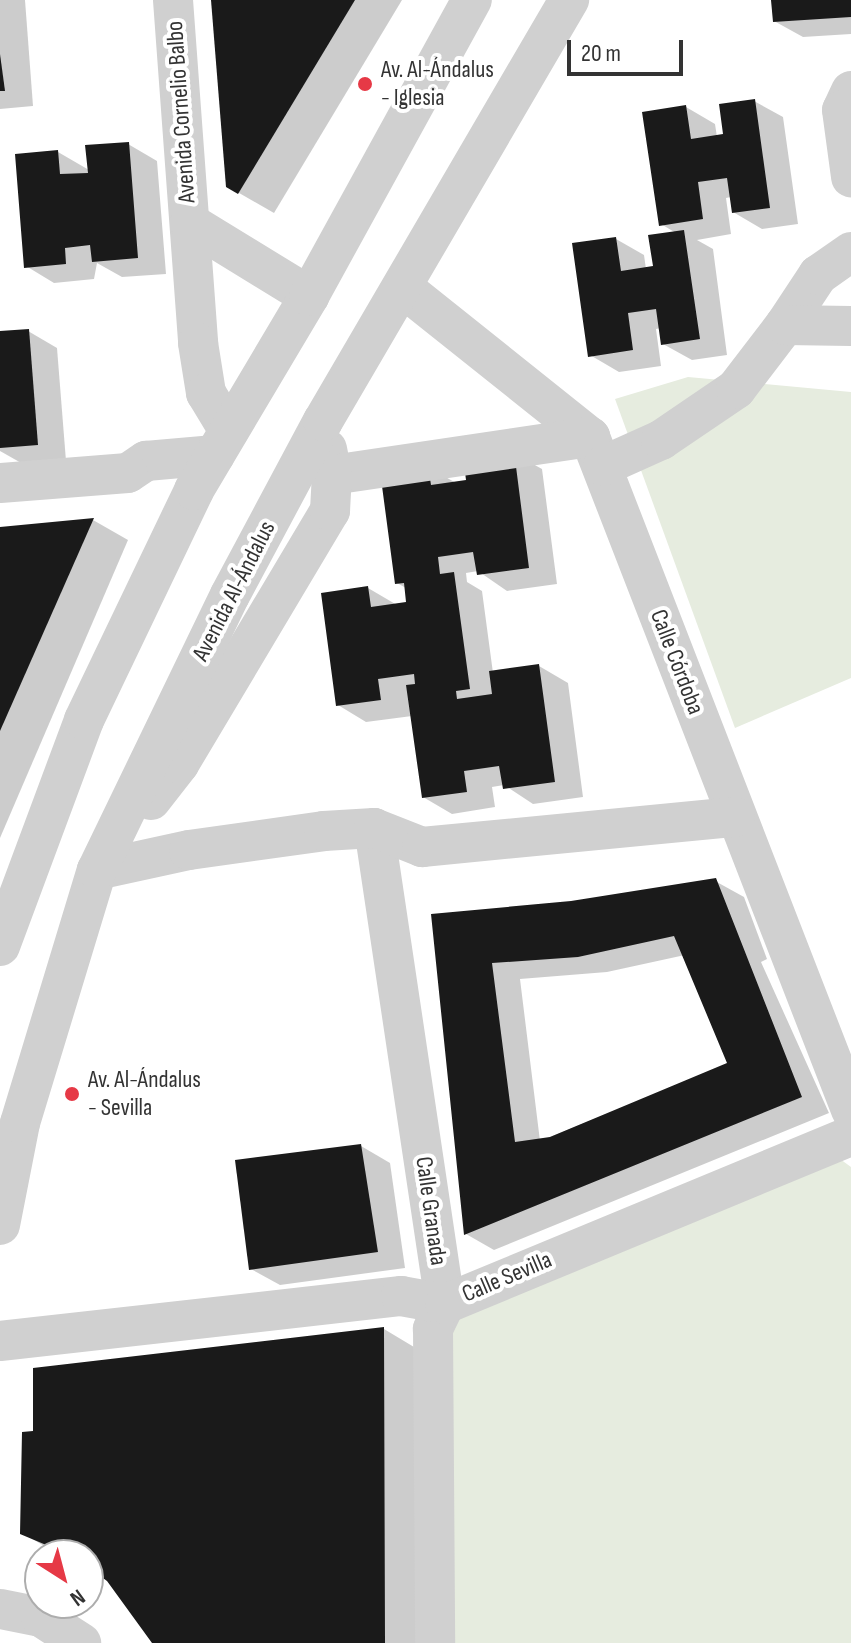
<!DOCTYPE html>
<html>
<head>
<meta charset="utf-8">
<style>
  body { margin:0 }
  #map { position:relative; width:851px; height:1643px; overflow:hidden; background:#fff; font-family:"Sofia Sans Condensed",sans-serif }
  div>[style] { position:absolute }
  [style*='--x'] { left:calc(var(--x)*1px); top:calc(var(--y)*1px); width:calc(var(--w)*1px); rotate:calc(var(--a)*1deg) }
  .green>* { inset:0; background:#e6ecdf }
  .shadow>* { inset:0; background:#0003 }
  .building>* { inset:0; background:#1a1a1a }
  .minor>* { height:40px; margin:-20px; padding:0 20px; transform-origin:20px; border-radius:20px; background:#d0d0d0 }
  .dots>* { width:22px; height:22px; translate:-50% -50%; box-sizing:border-box; border:4px solid #fff; border-radius:50% }
  span { translate:-50% -50%; white-space:nowrap; text-align:center; line-height:1.15; -webkit-text-stroke:8px #fff; paint-order:stroke }
  .poi-label { font-size:24px; color:#333 }
  .left { translate:0 -50%; text-align:left }
  .street-label { font-size:24px; color:#333 }
  .north { position:absolute; left:24px; top:1539px; width:80px; height:80px; box-sizing:border-box; background:#fff; border:2px solid #adadad; border-radius:50%; rotate:144deg; font-size:22px; font-weight:700; line-height:32px; text-align:center; color:#333 }
  .north::after { content:''; display:block; margin:auto; width:28px; height:36px; background:#e63946; clip-path:polygon(50% 0,100% 100%,50% 72%,0 100%) }
  .scale { position:absolute; left:567px; top:40px; width:116px; height:36px; box-sizing:border-box; border:4px solid #333; border-top:0; padding-left:10px; font-size:24px; line-height:28px; white-space:nowrap; color:#333; -webkit-text-stroke:6px #fff; paint-order:stroke }
</style>
</head>
<body>
<div id="map">
  <div class="green">
    <i style="clip-path:polygon(688px 377px,851px 392px,851px 678px,735px 728px,615px 399px)"></i>
    <i style="clip-path:polygon(840px 1159px,851px 1167px,851px 1643px,444px 1643px,444px 1324px)"></i>
  </div>
  <div class="shadow">
    <i style="clip-path:polygon(0 0,25px 0,33px 106px,0 109px)"></i>
    <i style="clip-path:polygon(213px 0,402px 0,274px 213px,227px 186px)"></i>
    <i style="clip-path:polygon(773px 0,851px 0,851px 34px,803px 37px,774px 21px)"></i>
    <i style="clip-path:polygon(754px 101px,783px 117px,798px 224px,762px 229px,733px 212px,731px 197px,726px 198px,731px 234px,697px 240px,713px 249px,727px 355px,692px 360px,663px 344px,661px 328px,656px 329px,661px 366px,619px 372px,590px 355px,616px 239px,644px 255px,646px 269px,655px 268px,676px 233px,661px 224px,686px 107px,715px 124px,717px 137px,725px 136px)"></i>
    <i style="clip-path:polygon(128px 144px,157px 161px,166px 274px,122px 277px,97px 263px,94px 279px,54px 283px,26px 266px,58px 152px,89px 170px)"></i>
    <i style="clip-path:polygon(28px 331px,57px 348px,66px 461px,23px 464px,0 451px,0 333px)"></i>
    <i style="clip-path:polygon(513px 453px,542px 469px,557px 584px,507px 591px,478px 571px,466px 573px,467px 582px,482px 591px,493px 673px,539px 666px,568px 683px,583px 797px,533px 804px,504px 785px,492px 787px,495px 807px,452px 814px,423px 797px,412px 716px,366px 722px,338px 705px,368px 588px,397px 605px,408px 604px,406px 588px,397px 583px,428px 467px,456px 483px,468px 481px)"></i>
    <i style="clip-path:polygon(93px 520px,128px 540px,0 838px,0 529px)"></i>
    <i style="clip-path:polygon(evenodd,715px 881px,744px 897px,767px 959px,761px 962px,829px 1113px,494px 1250px,466px 1234px,433px 916px,571px 903px,715px 881px,685px 955px,730px 1064px,540px 1141px,520px 979px,607px 972px,685px 955px)"></i>
    <i style="clip-path:polygon(361px 1146px,390px 1163px,405px 1268px,280px 1285px,251px 1269px)"></i>
    <i style="clip-path:polygon(384px 1329px,419px 1350px,420px 1643px,154px 1643px,109px 1579px,88px 1565px,88px 1555px,58px 1554px,22px 1533px,35px 1433px)"></i>
  </div>
  <div class="building">
    <i style="clip-path:polygon(211px 0,355px 0,238px 194px,226px 187px)"></i>
    <i style="clip-path:polygon(771px 0,851px 0,851px 17px,773px 22px)"></i>
    <i style="clip-path:polygon(0 54px,5px 91px,0 91px)"></i>
    <i style="clip-path:polygon(755px 99px,770px 208px,732px 213px,727px 178px,698px 182px,703px 219px,659px 226px,642px 112px,686px 105px,691px 139px,723px 134px,719px 104px)"></i>
    <i style="clip-path:polygon(129px 142px,138px 258px,92px 262px,90px 245px,65px 248px,66px 264px,24px 268px,15px 154px,58px 150px,60px 174px,88px 173px,85px 145px)"></i>
    <i style="clip-path:polygon(684px 230px,700px 339px,661px 345px,656px 309px,628px 313px,633px 350px,588px 357px,572px 243px,616px 237px,621px 271px,653px 266px,648px 235px)"></i>
    <i style="clip-path:polygon(29px 329px,38px 445px,0 448px,0 331px)"></i>
    <i style="clip-path:polygon(514px 451px,529px 568px,477px 575px,473px 552px,438px 557px,440px 574px,454px 572px,470px 689px,456px 691px,457px 699px,492px 694px,489px 671px,539px 664px,555px 782px,503px 789px,499px 766px,464px 771px,467px 792px,422px 798px,406px 685px,415px 684px,414px 674px,378px 679px,381px 700px,336px 706px,321px 593px,368px 586px,371px 607px,406px 602px,404px 583px,395px 584px,380px 471px,428px 465px,431px 485px,466px 480px,463px 457px)"></i>
    <i style="clip-path:polygon(94px 518px,0 731px,0 527px)"></i>
    <i style="clip-path:polygon(evenodd,716px 878px,802px 1097px,464px 1235px,431px 914px,571px 901px,716px 878px,674px 936px,727px 1063px,550px 1137px,515px 1142px,492px 963px,578px 957px,674px 936px)"></i>
    <i style="clip-path:polygon(361px 1144px,378px 1252px,249px 1270px,235px 1160px)"></i>
    <i style="clip-path:polygon(384px 1327px,385px 1643px,152px 1643px,107px 1581px,88px 1567px,88px 1555px,70px 1555px,20px 1534px,22px 1432px,33px 1431px,33px 1368px)"></i>
  </div>
  <div class="minor">
    <i style="--x:173;--y:0;--w:344;--a:85.8"></i>
    <i style="--x:198;--y:343;--w:51;--a:80.9"></i>
    <i style="--x:206;--y:393;--w:44;--a:58.8"></i>
    <i style="--x:851;--y:91;--w:21;--a:115"></i>
    <i style="--x:842;--y:110;--w:68;--a:82.3"></i>
    <i style="--x:190;--y:223;--w:140;--a:31.5"></i>
    <i style="--x:402;--y:287;--w:241;--a:38.6"></i>
    <i style="--x:590;--y:437;--w:722;--a:68.8"></i>
    <i style="--x:785;--y:325;--w:60;--a:-56.6"></i>
    <i style="--x:818;--y:275;--w:40;--a:-34.9"></i>
    <i style="--x:327;--y:449;--w:26;--a:79"></i>
    <i style="--x:332;--y:475;--w:261;--a:-8.4"></i>
    <i style="--x:603;--y:466;--w:64;--a:-24.1"></i>
    <i style="--x:661;--y:440;--w:91;--a:-34.2"></i>
    <i style="--x:736;--y:389;--w:81;--a:-52.6"></i>
    <i style="--x:785;--y:325;--w:66;--a:0.9"></i>
    <i style="--x:128;--y:473;--w:22;--a:-34"></i>
    <i style="--x:146;--y:461;--w:69;--a:-5"></i>
    <i style="--x:0;--y:483;--w:128;--a:-4.5"></i>
    <i style="--x:151;--y:800;--w:46;--a:-52.1"></i>
    <i style="--x:179;--y:764;--w:295;--a:-59.2"></i>
    <i style="--x:330;--y:511;--w:36;--a:-87"></i>
    <i style="--x:374;--y:828;--w:481;--a:81.5"></i>
    <i style="--x:445;--y:1304;--w:28;--a:116"></i>
    <i style="--x:433;--y:1329;--w:314;--a:89.6"></i>
    <i style="--x:97;--y:870;--w:94;--a:-12.3"></i>
    <i style="--x:189;--y:850;--w:136;--a:-8"></i>
    <i style="--x:324;--y:831;--w:50;--a:-3.4"></i>
    <i style="--x:374;--y:828;--w:52;--a:21.6"></i>
    <i style="--x:422;--y:847;--w:314;--a:-5.5"></i>
    <i style="--x:0;--y:946;--w:241;--a:-69.6"></i>
    <i style="--x:84;--y:720;--w:255;--a:-64.4"></i>
    <i style="--x:194;--y:490;--w:226;--a:-59.3"></i>
    <i style="--x:309;--y:296;--w:338;--a:-61.2"></i>
    <i style="--x:0;--y:1225;--w:104;--a:-78.9"></i>
    <i style="--x:20;--y:1123;--w:264;--a:-73.1"></i>
    <i style="--x:97;--y:870;--w:305;--a:-64.2"></i>
    <i style="--x:230;--y:595;--w:197;--a:-61.9"></i>
    <i style="--x:323;--y:421;--w:488;--a:-59.7"></i>
    <i style="--x:0;--y:1341;--w:404;--a:-6.4"></i>
    <i style="--x:401;--y:1296;--w:45;--a:10.3"></i>
    <i style="--x:445;--y:1304;--w:439;--a:-22.5"></i>
    <i style="--x:0;--y:1609;--w:42;--a:11"></i>
    <i style="--x:41;--y:1617;--w:48;--a:33"></i>
  </div>
  <div class="dots">
    <i style="left:365px;top:84px;background:#e63946"></i>
    <i style="left:72px;top:1094px;background:#e63946"></i>
  </div>
  <div class="poi-label">
    <span class="left" style="left:381px;top:84px">Av. Al-Ándalus<br>- Iglesia</span>
    <span class="left" style="left:88px;top:1094px">Av. Al-Ándalus<br>- Sevilla</span>
  </div>
  <div class="street-label">
    <span style="left:181px;top:112px;rotate:-94deg">Avenida Cornelio Balbo</span>
    <span style="left:234px;top:591px;rotate:-63deg">Avenida Al-Ándalus</span>
    <span style="left:677px;top:662px;rotate:69deg">Calle Córdoba</span>
    <span style="left:431px;top:1211px;rotate:82deg">Calle Granada</span>
    <span style="left:507px;top:1277px;rotate:-23deg">Calle Sevilla</span>
  </div>
  <div class="north">N</div>
  <div class="scale">20 m</div>
</div>
</body>
</html>
